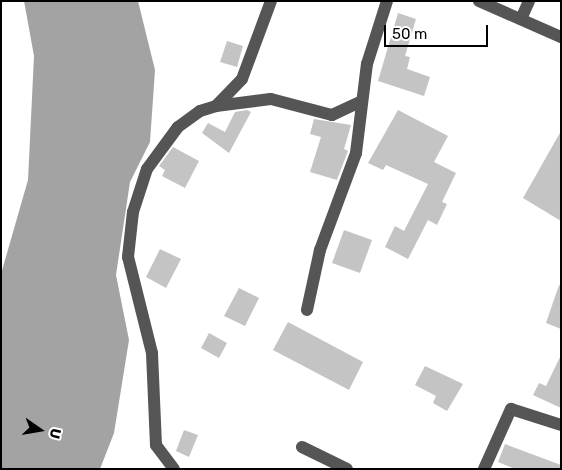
<!DOCTYPE html>
<html>
<head>
<meta charset="utf-8">
<style>
  body { margin:0 }
  #map { position:relative; width:562px; height:470px; overflow:hidden; background:#fff; font-family:Rubik,sans-serif }
  div>[style] { position:absolute }
  [style*='--x'] { left:calc(var(--x)*1px); top:calc(var(--y)*1px); width:calc(var(--w)*1px); rotate:calc(var(--a)*1deg) }
  .water>* { inset:0; background:#a3a3a3 }
  .building>* { inset:0; background:#c4c4c4 }
  .minor>* { height:12px; margin:-6px; padding:0 6px; transform-origin:6px; border-radius:6px; background:#555 }
  span { translate:-50% -50%; white-space:nowrap; text-align:center; line-height:1.15; -webkit-text-stroke:5px #fff; paint-order:stroke }
  .frame { position:absolute; inset:0; border:2px solid #000; pointer-events:none }
  .north { position:absolute; left:15px; top:405px; width:50px; height:50px; -webkit-text-stroke:4px #fff; paint-order:stroke; rotate:103deg; font-size:14px; font-weight:700; line-height:20px; text-align:center; color:#000 }
  .north::after { content:''; display:block; margin:auto; width:18px; height:22px; background:#000; clip-path:polygon(50% 0,100% 100%,50% 72%,0 100%) }
  .scale { position:absolute; left:384px; top:25px; width:104px; height:22px; box-sizing:border-box; border:2px solid #000; border-top:0; padding-left:6px; font-size:15px; line-height:18px; white-space:nowrap; color:#000; -webkit-text-stroke:4px #fff; paint-order:stroke }
</style>
</head>
<body>
<div id="map">
  <div class="water">
    <i style="clip-path:polygon(24px 1px,138px 1px,155px 70px,150px 142px,130px 182px,116px 275px,129px 340px,114px 433px,100px 469px,1px 469px,1px 274px,28px 180px,34px 56px)"></i>
  </div>
  <div class="building">
    <i style="clip-path:polygon(398px 13px,416px 19px,405px 56px,410px 57px,407px 69px,430px 77px,424px 96px,378px 81px)"></i>
    <i style="clip-path:polygon(227px 41px,243px 46px,237px 67px,220px 62px)"></i>
    <i style="clip-path:polygon(247px 110px,251px 112px,229px 153px,202px 133px,208px 123px,225px 132px,235px 112px)"></i>
    <i style="clip-path:polygon(398px 110px,448px 136px,434px 162px,456px 173px,442px 202px,447px 204px,437px 225px,428px 220px,408px 259px,385px 247px,395px 226px,404px 231px,428px 184px,386px 165px,383px 170px,368px 163px)"></i>
    <i style="clip-path:polygon(314px 119px,351px 125px,344px 149px,348px 151px,337px 180px,310px 172px,321px 137px,310px 134px)"></i>
    <i style="clip-path:polygon(561px 131px,561px 221px,523px 198px)"></i>
    <i style="clip-path:polygon(173px 147px,199px 161px,185px 188px,162px 176px,165px 170px,159px 166px)"></i>
    <i style="clip-path:polygon(344px 230px,372px 240px,360px 273px,332px 263px)"></i>
    <i style="clip-path:polygon(160px 249px,181px 259px,166px 288px,146px 277px)"></i>
    <i style="clip-path:polygon(559px 285px,561px 286px,561px 329px,546px 323px)"></i>
    <i style="clip-path:polygon(239px 288px,259px 298px,245px 326px,224px 316px)"></i>
    <i style="clip-path:polygon(288px 322px,363px 362px,349px 390px,273px 350px)"></i>
    <i style="clip-path:polygon(209px 333px,227px 343px,219px 358px,201px 348px)"></i>
    <i style="clip-path:polygon(561px 355px,561px 408px,533px 395px,539px 383px,546px 386px)"></i>
    <i style="clip-path:polygon(425px 366px,463px 384px,447px 411px,433px 403px,436px 396px,415px 385px)"></i>
    <i style="clip-path:polygon(184px 430px,198px 435px,189px 457px,176px 451px)"></i>
    <i style="clip-path:polygon(505px 444px,561px 465px,561px 469px,515px 469px,498px 462px)"></i>
  </div>
  <div class="minor">
    <i style="--x:479;--y:1;--w:90;--a:23.7"></i>
    <i style="--x:521;--y:19;--w:20;--a:-66"></i>
    <i style="--x:216;--y:106;--w:55;--a:-7.3"></i>
    <i style="--x:271;--y:99;--w:63;--a:14.7"></i>
    <i style="--x:332;--y:115;--w:31;--a:-25"></i>
    <i style="--x:307;--y:310;--w:61;--a:-77.8"></i>
    <i style="--x:320;--y:250;--w:103;--a:-69.6"></i>
    <i style="--x:356;--y:153;--w:90;--a:-83"></i>
    <i style="--x:367;--y:64;--w:66;--a:-72.4"></i>
    <i style="--x:302;--y:447;--w:50;--a:26.1"></i>
    <i style="--x:174;--y:469;--w:30;--a:-127"></i>
    <i style="--x:156;--y:445;--w:92;--a:-92.5"></i>
    <i style="--x:152;--y:353;--w:99;--a:-104"></i>
    <i style="--x:128;--y:257;--w:45;--a:-83.7"></i>
    <i style="--x:133;--y:212;--w:45;--a:-72"></i>
    <i style="--x:147;--y:169;--w:52;--a:-53.6"></i>
    <i style="--x:178;--y:127;--w:27;--a:-36"></i>
    <i style="--x:200;--y:111;--w:17;--a:-17"></i>
    <i style="--x:216;--y:106;--w:37;--a:-46"></i>
    <i style="--x:242;--y:79;--w:83;--a:-69.6"></i>
    <i style="--x:484;--y:469;--w:66;--a:-65.8"></i>
    <i style="--x:511;--y:409;--w:52;--a:17.7"></i>
  </div>
  <div class="frame"></div>
  <div class="north">U</div>
  <div class="scale">50 m</div>
</div>
</body>
</html>
